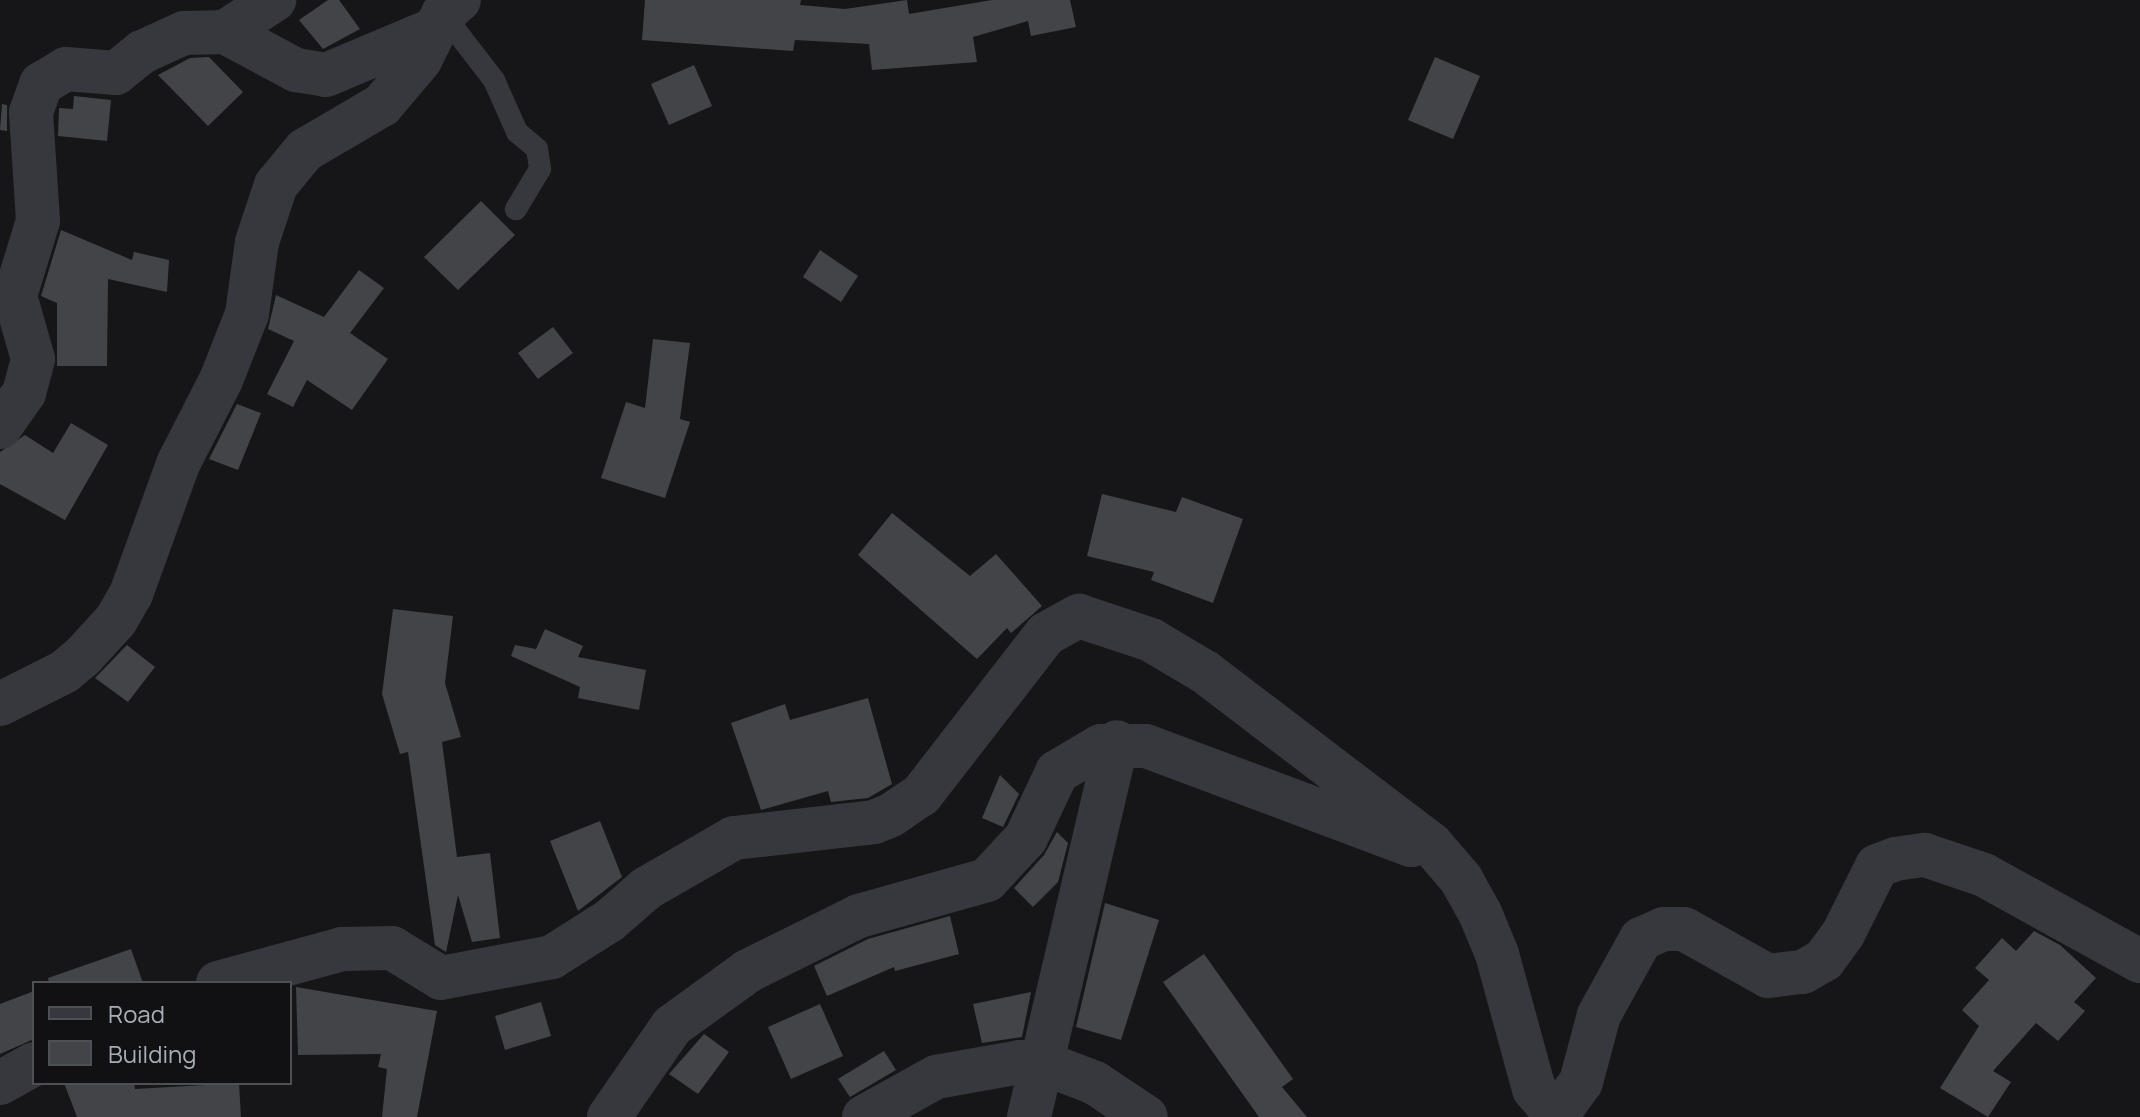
<!DOCTYPE html>
<html>
<head>
<meta charset="utf-8">
<style>
  body { margin:0 }
  #map { position:relative; width:2140px; height:1117px; overflow:hidden; background:#161618; font-family:Manrope,sans-serif }
  div>[style] { position:absolute }
  [style*='--x'] { left:calc(var(--x)*1px); top:calc(var(--y)*1px); width:calc(var(--w)*1px); rotate:calc(var(--a)*1deg) }
  .building>* { inset:0; background:#424448 }
  .lane>* { height:22px; margin:-11px; padding:0 11px; transform-origin:11px; border-radius:11px; background:#37383d }
  .street>* { height:44px; margin:-22px; padding:0 22px; transform-origin:22px; border-radius:22px; background:#37383d }
  span { translate:-50% -50%; white-space:nowrap; text-align:center; line-height:1.15; -webkit-text-stroke:8px #111113; paint-order:stroke }
  .legend { position:absolute; left:32px; top:981px; width:260px; height:104px; box-sizing:border-box; background:#111113; border:2px solid #4d5055; margin:0; padding:10px 14px; list-style:none; font-size:24px; color:#a8aeb7 }
  .legend li { display:flex; align-items:center; gap:16px; height:40px }
  .legend b { width:40px; border:2px solid #4d5055 }
</style>
</head>
<body>
<div id="map">
  <div class="building">
    <i style="clip-path:polygon(328px 0,339px 0,360px 29px,323px 49px,299px 20px)"></i>
    <i style="clip-path:polygon(645px 0,801px 0,800px 5px,845px 9px,907px 0,909px 14px,992px 0,1070px 0,1076px 27px,1031px 36px,1028px 21px,973px 37px,977px 62px,872px 70px,869px 44px,795px 40px,793px 51px,642px 40px)"></i>
    <i style="clip-path:polygon(209px 57px,243px 92px,208px 126px,158px 75px,190px 58px)"></i>
    <i style="clip-path:polygon(1435px 57px,1480px 76px,1453px 139px,1408px 120px)"></i>
    <i style="clip-path:polygon(694px 65px,712px 106px,669px 125px,651px 84px)"></i>
    <i style="clip-path:polygon(74px 96px,111px 100px,107px 141px,58px 136px,59px 108px,73px 109px)"></i>
    <i style="clip-path:polygon(2px 104px,7px 105px,7px 131px,0 130px)"></i>
    <i style="clip-path:polygon(481px 201px,515px 235px,458px 290px,424px 257px)"></i>
    <i style="clip-path:polygon(61px 230px,132px 260px,134px 252px,169px 260px,167px 292px,108px 279px,107px 366px,57px 366px,57px 303px,41px 296px)"></i>
    <i style="clip-path:polygon(820px 250px,858px 276px,841px 302px,803px 277px)"></i>
    <i style="clip-path:polygon(359px 270px,384px 288px,350px 333px,388px 359px,352px 410px,307px 380px,293px 407px,267px 394px,294px 341px,268px 329px,276px 295px,324px 317px)"></i>
    <i style="clip-path:polygon(553px 327px,573px 353px,538px 379px,518px 353px)"></i>
    <i style="clip-path:polygon(653px 339px,690px 343px,680px 419px,690px 422px,665px 498px,601px 478px,626px 402px,645px 408px)"></i>
    <i style="clip-path:polygon(237px 404px,261px 413px,238px 470px,209px 459px)"></i>
    <i style="clip-path:polygon(71px 423px,108px 445px,65px 520px,0 484px,0 452px,25px 435px,53px 453px)"></i>
    <i style="clip-path:polygon(1102px 494px,1176px 512px,1182px 497px,1243px 519px,1213px 603px,1151px 580px,1154px 572px,1087px 556px)"></i>
    <i style="clip-path:polygon(892px 513px,970px 576px,996px 554px,1042px 606px,1011px 633px,1007px 628px,977px 659px,858px 555px)"></i>
    <i style="clip-path:polygon(393px 609px,453px 616px,445px 683px,461px 737px,442px 742px,457px 857px,490px 853px,500px 938px,472px 942px,458px 895px,446px 952px,435px 945px,408px 752px,400px 754px,382px 694px)"></i>
    <i style="clip-path:polygon(545px 629px,583px 646px,578px 657px,646px 670px,639px 710px,578px 698px,580px 687px,511px 656px,515px 645px,536px 649px)"></i>
    <i style="clip-path:polygon(127px 645px,155px 667px,128px 702px,95px 678px)"></i>
    <i style="clip-path:polygon(868px 698px,892px 784px,868px 798px,831px 802px,828px 791px,761px 810px,731px 723px,785px 704px,790px 720px)"></i>
    <i style="clip-path:polygon(1000px 775px,1019px 794px,1003px 827px,982px 818px)"></i>
    <i style="clip-path:polygon(600px 821px,622px 877px,578px 911px,550px 841px)"></i>
    <i style="clip-path:polygon(1057px 832px,1068px 843px,1058px 882px,1033px 907px,1014px 888px,1044px 855px)"></i>
    <i style="clip-path:polygon(1105px 903px,1159px 920px,1121px 1040px,1076px 1027px)"></i>
    <i style="clip-path:polygon(950px 916px,959px 954px,895px 971px,894px 967px,827px 996px,814px 966px,868px 939px)"></i>
    <i style="clip-path:polygon(2034px 931px,2060px 945px,2096px 978px,2074px 1002px,2085px 1011px,2058px 1041px,2036px 1023px,1993px 1071px,2011px 1082px,1988px 1117px,1940px 1088px,1979px 1026px,1962px 1010px,1989px 980px,1975px 968px,2002px 938px,2016px 951px)"></i>
    <i style="clip-path:polygon(131px 949px,143px 983px,49px 983px,48px 978px)"></i>
    <i style="clip-path:polygon(1204px 954px,1293px 1079px,1282px 1087px,1307px 1117px,1259px 1117px,1163px 982px)"></i>
    <i style="clip-path:polygon(296px 987px,437px 1011px,417px 1117px,382px 1117px,387px 1069px,378px 1067px,381px 1054px,298px 1055px)"></i>
    <i style="clip-path:polygon(34px 991px,34px 1039px,0 1054px,0 1004px)"></i>
    <i style="clip-path:polygon(1031px 992px,1022px 1037px,982px 1043px,973px 1004px)"></i>
    <i style="clip-path:polygon(541px 1002px,551px 1036px,505px 1050px,495px 1016px)"></i>
    <i style="clip-path:polygon(820px 1004px,843px 1056px,791px 1079px,768px 1027px)"></i>
    <i style="clip-path:polygon(704px 1034px,729px 1052px,698px 1094px,669px 1074px)"></i>
    <i style="clip-path:polygon(884px 1051px,896px 1070px,850px 1097px,838px 1079px)"></i>
    <i style="clip-path:polygon(64px 1083px,134px 1083px,135px 1089px,239px 1083px,241px 1117px,77px 1117px)"></i>
  </div>
  <div class="lane">
    <i style="--x:443;--y:14;--w:83;--a:52.3"></i>
    <i style="--x:494;--y:80;--w:57;--a:66.1"></i>
    <i style="--x:517;--y:132;--w:26;--a:40"></i>
    <i style="--x:537;--y:149;--w:20;--a:81"></i>
    <i style="--x:540;--y:169;--w:47;--a:121"></i>
  </div>
  <div class="street">
    <i style="--x:225;--y:32;--w:59;--a:-33.1"></i>
    <i style="--x:0;--y:427;--w:42;--a:-54.8"></i>
    <i style="--x:24;--y:393;--w:35;--a:-75"></i>
    <i style="--x:33;--y:359;--w:66;--a:-105.9"></i>
    <i style="--x:15;--y:296;--w:78;--a:-73"></i>
    <i style="--x:38;--y:221;--w:109;--a:-93.7"></i>
    <i style="--x:31;--y:112;--w:30;--a:-70"></i>
    <i style="--x:41;--y:84;--w:29;--a:-31"></i>
    <i style="--x:66;--y:69;--w:50;--a:4.6"></i>
    <i style="--x:116;--y:73;--w:33;--a:-39"></i>
    <i style="--x:142;--y:52;--w:46;--a:-24.3"></i>
    <i style="--x:184;--y:33;--w:41;--a:-1.4"></i>
    <i style="--x:225;--y:32;--w:81;--a:28.2"></i>
    <i style="--x:296;--y:70;--w:30;--a:9"></i>
    <i style="--x:326;--y:75;--w:121;--a:-22.9"></i>
    <i style="--x:0;--y:704;--w:72;--a:-26.6"></i>
    <i style="--x:64;--y:672;--w:26;--a:-40"></i>
    <i style="--x:84;--y:655;--w:47;--a:-47.6"></i>
    <i style="--x:116;--y:620;--w:30;--a:-60"></i>
    <i style="--x:131;--y:594;--w:138;--a:-70.1"></i>
    <i style="--x:178;--y:464;--w:94;--a:-62.9"></i>
    <i style="--x:221;--y:380;--w:71;--a:-68.5"></i>
    <i style="--x:247;--y:314;--w:73;--a:-82.1"></i>
    <i style="--x:257;--y:242;--w:60;--a:-71.6"></i>
    <i style="--x:276;--y:185;--w:45;--a:-50.4"></i>
    <i style="--x:305;--y:150;--w:89;--a:-30.3"></i>
    <i style="--x:382;--y:105;--w:59;--a:-49.8"></i>
    <i style="--x:420;--y:60;--w:51;--a:-63.4"></i>
    <i style="--x:443;--y:14;--w:21;--a:-41"></i>
    <i style="--x:218;--y:983;--w:129;--a:-15.3"></i>
    <i style="--x:342;--y:949;--w:50;--a:-1.1"></i>
    <i style="--x:392;--y:948;--w:57;--a:31.5"></i>
    <i style="--x:441;--y:978;--w:113;--a:-10.7"></i>
    <i style="--x:552;--y:957;--w:67;--a:-32.3"></i>
    <i style="--x:609;--y:921;--w:50;--a:-41"></i>
    <i style="--x:647;--y:888;--w:100;--a:-29.9"></i>
    <i style="--x:734;--y:838;--w:141;--a:-6.5"></i>
    <i style="--x:874;--y:822;--w:18;--a:-22"></i>
    <i style="--x:891;--y:815;--w:36;--a:-34"></i>
    <i style="--x:921;--y:795;--w:204;--a:-52.2"></i>
    <i style="--x:1046;--y:634;--w:38;--a:-29"></i>
    <i style="--x:1079;--y:616;--w:76;--a:18.4"></i>
    <i style="--x:1151;--y:640;--w:63;--a:30.7"></i>
    <i style="--x:1205;--y:672;--w:284;--a:37.3"></i>
    <i style="--x:1431;--y:844;--w:46;--a:49.4"></i>
    <i style="--x:1461;--y:879;--w:39;--a:61"></i>
    <i style="--x:1480;--y:913;--w:44;--a:67.5"></i>
    <i style="--x:1497;--y:954;--w:140;--a:74.7"></i>
    <i style="--x:1534;--y:1089;--w:26;--a:50"></i>
    <i style="--x:1551;--y:1109;--w:15;--a:-20"></i>
    <i style="--x:1565;--y:1104;--w:27;--a:-54"></i>
    <i style="--x:1581;--y:1082;--w:69;--a:-75"></i>
    <i style="--x:1599;--y:1015;--w:87;--a:-61.1"></i>
    <i style="--x:1641;--y:939;--w:24;--a:-24"></i>
    <i style="--x:1663;--y:929;--w:21;--a:0"></i>
    <i style="--x:1684;--y:929;--w:96;--a:29.2"></i>
    <i style="--x:1768;--y:976;--w:35;--a:-7"></i>
    <i style="--x:1803;--y:972;--w:24;--a:-30"></i>
    <i style="--x:1824;--y:960;--w:32;--a:-54"></i>
    <i style="--x:1843;--y:934;--w:76;--a:-63.4"></i>
    <i style="--x:1877;--y:866;--w:19;--a:-21"></i>
    <i style="--x:1895;--y:859;--w:30;--a:-8"></i>
    <i style="--x:1925;--y:855;--w:62;--a:18.7"></i>
    <i style="--x:1984;--y:875;--w:178;--a:28.9"></i>
    <i style="--x:0;--y:1083;--w:39;--a:-29"></i>
    <i style="--x:609;--y:1117;--w:111;--a:-55.3"></i>
    <i style="--x:672;--y:1026;--w:94;--a:-35.9"></i>
    <i style="--x:748;--y:971;--w:124;--a:-26.4"></i>
    <i style="--x:859;--y:916;--w:133;--a:-15.7"></i>
    <i style="--x:987;--y:880;--w:57;--a:-47.1"></i>
    <i style="--x:1026;--y:838;--w:73;--a:-64.8"></i>
    <i style="--x:1057;--y:772;--w:51;--a:-30.6"></i>
    <i style="--x:1101;--y:746;--w:45;--a:0"></i>
    <i style="--x:1146;--y:746;--w:283;--a:20.5"></i>
    <i style="--x:864;--y:1117;--w:82;--a:-29.1"></i>
    <i style="--x:936;--y:1077;--w:85;--a:-10.1"></i>
    <i style="--x:1020;--y:1062;--w:23;--a:2"></i>
    <i style="--x:1043;--y:1063;--w:56;--a:21"></i>
    <i style="--x:1095;--y:1083;--w:61;--a:33.7"></i>
    <i style="--x:1029;--y:1117;--w:385;--a:-76.8"></i>
  </div>
  <ul class="legend">
  <li><b style="height:10px;background:#37383d"></b>Road</li>
  <li><b style="height:22px;background:#424448"></b>Building</li>
  </ul>
</div>
</body>
</html>
